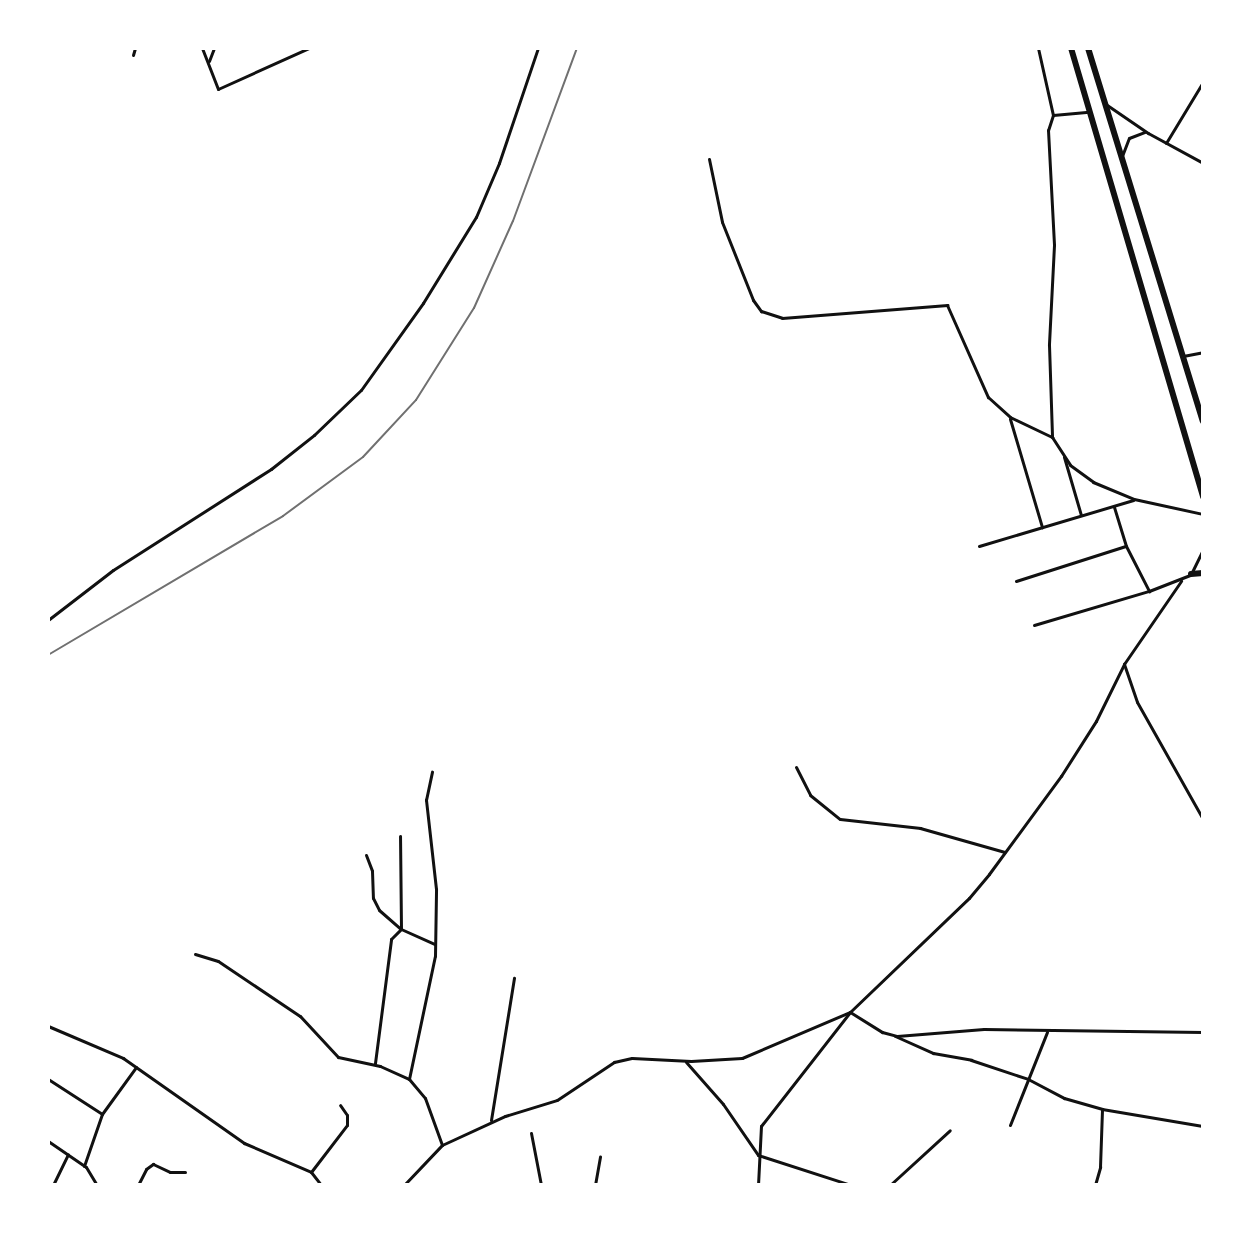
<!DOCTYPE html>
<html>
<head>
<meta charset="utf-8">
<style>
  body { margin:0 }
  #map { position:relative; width:1251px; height:1233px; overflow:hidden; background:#fff; font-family:"DM Sans",sans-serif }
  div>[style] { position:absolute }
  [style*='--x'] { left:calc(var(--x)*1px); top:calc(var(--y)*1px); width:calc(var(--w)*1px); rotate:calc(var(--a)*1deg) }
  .minor>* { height:3px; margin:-1.5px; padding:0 1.5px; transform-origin:1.5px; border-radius:1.5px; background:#111 }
  .trunk>* { height:6px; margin:-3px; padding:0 3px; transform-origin:3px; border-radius:3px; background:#111 }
  .rail>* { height:2px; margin:-1px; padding:0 1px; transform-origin:1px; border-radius:1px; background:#707070 }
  span { translate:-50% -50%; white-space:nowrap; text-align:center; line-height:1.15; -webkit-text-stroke:7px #fff; paint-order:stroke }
  .frame { position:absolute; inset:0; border:50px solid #fff; pointer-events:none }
</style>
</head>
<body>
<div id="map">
  <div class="minor">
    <i style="--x:202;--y:48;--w:44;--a:68.7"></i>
    <i style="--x:218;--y:89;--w:100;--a:-24.3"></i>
    <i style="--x:1038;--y:48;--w:69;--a:77.4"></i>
    <i style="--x:1053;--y:115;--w:16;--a:108"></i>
    <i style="--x:1048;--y:130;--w:115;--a:87"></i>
    <i style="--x:1054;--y:245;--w:100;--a:92.9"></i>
    <i style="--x:1049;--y:345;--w:92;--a:88.1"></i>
    <i style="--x:1052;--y:437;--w:33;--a:57"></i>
    <i style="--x:1070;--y:465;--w:29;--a:36"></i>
    <i style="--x:1093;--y:482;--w:44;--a:22.5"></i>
    <i style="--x:1134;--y:499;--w:71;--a:12.3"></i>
    <i style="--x:133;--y:55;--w:7;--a:-74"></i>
    <i style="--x:209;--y:61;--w:14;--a:-69"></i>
    <i style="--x:1107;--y:105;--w:50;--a:34.3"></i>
    <i style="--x:1148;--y:133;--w:63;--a:28.6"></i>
    <i style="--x:1053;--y:115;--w:36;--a:-5"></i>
    <i style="--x:1166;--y:143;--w:71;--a:-58.8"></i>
    <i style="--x:1122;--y:156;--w:19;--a:-69"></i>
    <i style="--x:1129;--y:138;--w:17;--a:-21"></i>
    <i style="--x:709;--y:159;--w:64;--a:78.3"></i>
    <i style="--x:722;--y:222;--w:84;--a:68.3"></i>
    <i style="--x:753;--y:300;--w:14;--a:54"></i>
    <i style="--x:761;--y:311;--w:22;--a:18"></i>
    <i style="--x:782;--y:318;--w:166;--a:-4.5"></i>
    <i style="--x:947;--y:305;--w:101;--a:66"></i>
    <i style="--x:988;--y:397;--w:30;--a:42"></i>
    <i style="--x:1010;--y:417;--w:47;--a:25.5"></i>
    <i style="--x:1183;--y:356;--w:20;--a:-11"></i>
    <i style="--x:1010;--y:419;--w:113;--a:73.5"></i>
    <i style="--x:1064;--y:457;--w:60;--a:73.7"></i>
    <i style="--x:979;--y:546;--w:161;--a:-16.6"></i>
    <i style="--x:1126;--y:546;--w:51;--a:62.9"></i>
    <i style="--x:1191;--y:574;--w:28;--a:-64"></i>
    <i style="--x:1016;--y:581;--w:115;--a:-17.7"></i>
    <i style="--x:1126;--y:546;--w:41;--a:-107.1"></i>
    <i style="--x:48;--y:620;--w:82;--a:-37.6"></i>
    <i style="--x:113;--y:570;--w:188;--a:-32.6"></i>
    <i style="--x:271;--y:469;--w:55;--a:-38.3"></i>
    <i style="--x:314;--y:435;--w:65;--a:-43.8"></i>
    <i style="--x:361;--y:390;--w:107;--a:-54.5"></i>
    <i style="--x:423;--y:303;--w:101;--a:-58.4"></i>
    <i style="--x:476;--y:217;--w:59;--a:-66.9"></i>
    <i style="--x:499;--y:163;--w:121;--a:-71.3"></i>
    <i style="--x:1034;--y:625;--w:120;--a:-16.5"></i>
    <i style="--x:1149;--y:591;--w:44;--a:-21.3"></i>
    <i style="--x:1124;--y:664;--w:40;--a:71.1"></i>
    <i style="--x:1137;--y:702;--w:134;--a:60.6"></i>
    <i style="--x:796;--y:767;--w:31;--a:63"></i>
    <i style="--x:810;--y:795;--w:38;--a:39"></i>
    <i style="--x:840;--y:819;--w:81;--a:6.4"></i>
    <i style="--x:920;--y:828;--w:88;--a:15.8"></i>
    <i style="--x:366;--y:855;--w:17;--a:69"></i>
    <i style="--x:372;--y:871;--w:27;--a:88"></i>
    <i style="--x:373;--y:898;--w:13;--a:63"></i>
    <i style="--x:379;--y:910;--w:29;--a:41"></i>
    <i style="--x:401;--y:929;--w:37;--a:24"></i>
    <i style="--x:195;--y:954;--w:24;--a:17"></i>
    <i style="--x:218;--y:961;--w:99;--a:33.9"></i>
    <i style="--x:300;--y:1016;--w:56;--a:47.2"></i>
    <i style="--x:338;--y:1057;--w:43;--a:12.1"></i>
    <i style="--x:380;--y:1066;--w:32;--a:24"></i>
    <i style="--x:409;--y:1079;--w:25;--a:50"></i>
    <i style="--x:425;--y:1098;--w:50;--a:70.1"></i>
    <i style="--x:48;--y:1026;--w:82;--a:23.1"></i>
    <i style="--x:123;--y:1058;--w:148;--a:35.1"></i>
    <i style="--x:244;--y:1143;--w:73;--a:23.4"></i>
    <i style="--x:311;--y:1172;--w:16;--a:52"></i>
    <i style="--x:895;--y:1036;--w:42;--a:24.1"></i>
    <i style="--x:933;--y:1053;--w:39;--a:10"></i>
    <i style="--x:971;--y:1060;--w:60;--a:18.4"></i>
    <i style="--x:1028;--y:1079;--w:41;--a:27.8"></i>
    <i style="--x:1064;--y:1098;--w:40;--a:16"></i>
    <i style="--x:1102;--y:1109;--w:102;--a:9.6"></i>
    <i style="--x:686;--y:1062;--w:56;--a:48.6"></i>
    <i style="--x:723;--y:1104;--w:62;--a:55.5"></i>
    <i style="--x:758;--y:1155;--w:98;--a:17.9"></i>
    <i style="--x:375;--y:1063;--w:125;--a:-82.6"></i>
    <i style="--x:391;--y:939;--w:14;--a:-45"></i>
    <i style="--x:401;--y:929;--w:93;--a:-90.6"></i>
    <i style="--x:48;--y:1079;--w:64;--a:32.9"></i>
    <i style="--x:409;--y:1079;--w:126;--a:-78.1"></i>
    <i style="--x:435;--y:956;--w:67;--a:-89.1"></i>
    <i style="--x:436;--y:889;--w:90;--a:-96.4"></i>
    <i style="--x:426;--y:800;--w:29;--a:-78"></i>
    <i style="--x:491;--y:1120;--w:144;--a:-80.8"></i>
    <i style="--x:1010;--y:1125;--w:100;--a:-68.3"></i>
    <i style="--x:531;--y:1133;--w:53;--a:79.1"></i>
    <i style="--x:48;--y:1141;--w:46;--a:34.4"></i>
    <i style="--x:86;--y:1167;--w:21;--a:59"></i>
    <i style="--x:84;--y:1166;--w:55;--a:-70.9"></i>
    <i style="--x:102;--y:1114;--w:58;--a:-54.1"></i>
    <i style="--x:311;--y:1172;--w:59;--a:-52.5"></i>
    <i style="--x:347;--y:1125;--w:10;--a:-90"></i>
    <i style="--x:347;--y:1115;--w:12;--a:-125"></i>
    <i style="--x:53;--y:1185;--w:34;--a:-64"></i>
    <i style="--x:138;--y:1185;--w:18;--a:-63"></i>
    <i style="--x:146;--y:1169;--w:9;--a:-36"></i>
    <i style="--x:153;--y:1164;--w:19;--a:25"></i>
    <i style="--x:170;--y:1172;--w:15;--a:0"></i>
    <i style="--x:404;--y:1185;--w:55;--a:-46.5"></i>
    <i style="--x:442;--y:1145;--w:69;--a:-24.7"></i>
    <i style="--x:505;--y:1116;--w:54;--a:-17.1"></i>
    <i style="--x:557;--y:1100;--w:69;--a:-33.7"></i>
    <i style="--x:614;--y:1062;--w:18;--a:-13"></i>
    <i style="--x:632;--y:1058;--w:59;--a:2.9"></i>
    <i style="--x:691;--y:1061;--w:51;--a:-3.4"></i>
    <i style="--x:742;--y:1058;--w:117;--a:-23.1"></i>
    <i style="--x:850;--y:1012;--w:38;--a:32"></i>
    <i style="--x:882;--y:1032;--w:16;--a:15"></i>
    <i style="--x:897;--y:1036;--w:87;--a:-4.6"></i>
    <i style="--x:984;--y:1029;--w:219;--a:0.8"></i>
    <i style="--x:595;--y:1185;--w:29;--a:-80"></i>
    <i style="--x:758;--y:1185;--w:59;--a:-87.1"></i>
    <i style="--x:761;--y:1126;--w:145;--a:-52"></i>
    <i style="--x:850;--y:1012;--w:165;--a:-43.8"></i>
    <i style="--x:969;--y:898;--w:31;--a:-50"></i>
    <i style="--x:989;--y:874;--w:122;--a:-53.7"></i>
    <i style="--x:1061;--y:776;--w:65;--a:-57.5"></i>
    <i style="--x:1096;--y:721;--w:64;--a:-63.8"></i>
    <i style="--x:1124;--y:664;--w:101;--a:-55.5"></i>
    <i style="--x:890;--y:1185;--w:81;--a:-42.5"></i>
    <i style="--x:1095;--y:1185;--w:19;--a:-74"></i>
    <i style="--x:1100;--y:1167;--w:57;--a:-88"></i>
  </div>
  <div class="trunk">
    <i style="--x:1071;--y:48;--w:468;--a:73.6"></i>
    <i style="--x:1088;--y:48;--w:390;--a:72.9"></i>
    <i style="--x:1191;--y:574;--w:12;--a:-5"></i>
  </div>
  <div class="rail">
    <i style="--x:48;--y:655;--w:273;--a:-30.6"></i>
    <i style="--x:283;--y:516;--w:99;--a:-36.4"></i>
    <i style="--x:363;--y:457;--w:78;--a:-47.1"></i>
    <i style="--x:416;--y:400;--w:109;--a:-57.8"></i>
    <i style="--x:474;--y:308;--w:95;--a:-65.9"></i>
    <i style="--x:513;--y:221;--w:184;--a:-69.7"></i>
  </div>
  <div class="frame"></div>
</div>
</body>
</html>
